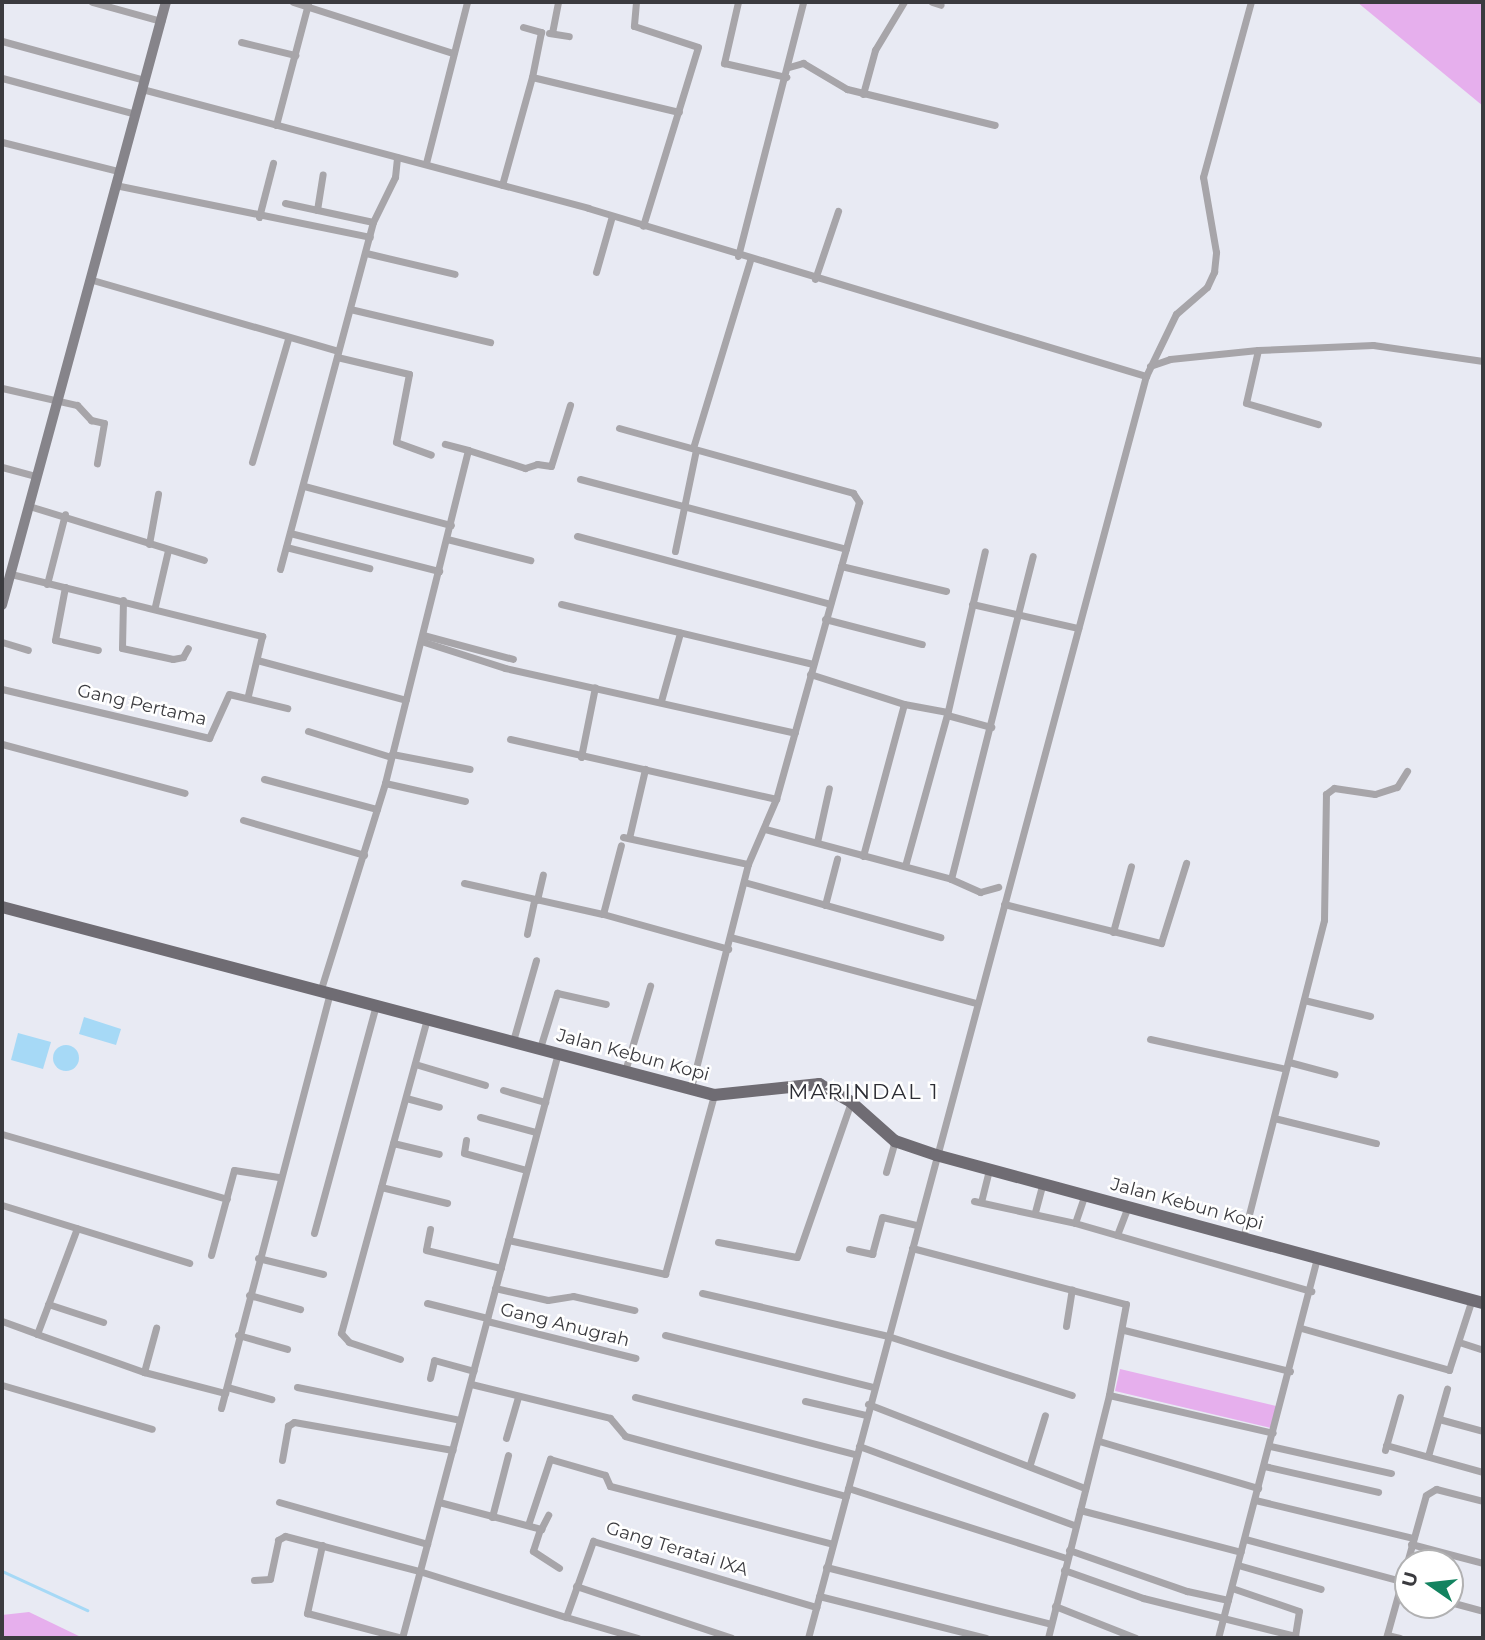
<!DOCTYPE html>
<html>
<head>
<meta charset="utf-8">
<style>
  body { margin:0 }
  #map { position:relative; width:1485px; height:1640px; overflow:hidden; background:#e8eaf3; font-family:Montserrat,sans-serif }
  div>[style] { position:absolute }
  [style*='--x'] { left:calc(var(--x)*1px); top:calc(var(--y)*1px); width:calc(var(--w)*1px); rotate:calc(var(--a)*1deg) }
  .green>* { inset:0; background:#e6afed }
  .water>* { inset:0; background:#a6d9f6 }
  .round { border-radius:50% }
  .stream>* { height:2.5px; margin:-1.25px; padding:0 1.25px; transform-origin:1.25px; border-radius:1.25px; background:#a6d9f6 }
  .street>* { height:7px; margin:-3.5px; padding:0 3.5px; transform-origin:3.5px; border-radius:3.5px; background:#a7a5a9 }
  .secondary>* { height:10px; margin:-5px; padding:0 5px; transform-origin:5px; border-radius:5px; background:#86848a }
  .primary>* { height:12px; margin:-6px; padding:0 6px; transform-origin:6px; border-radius:6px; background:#6f6c73 }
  span { translate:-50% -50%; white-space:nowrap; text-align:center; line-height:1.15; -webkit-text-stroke:5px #fff; paint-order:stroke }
  .street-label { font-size:18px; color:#3b3b3f }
  .quarter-label { font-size:21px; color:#2c2d34; letter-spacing:2px }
  .frame { position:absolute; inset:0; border:4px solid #3b3b3f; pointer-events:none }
  .north { position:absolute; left:1394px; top:1549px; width:70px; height:70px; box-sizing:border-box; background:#fff; border:2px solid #b1b1b2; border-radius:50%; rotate:284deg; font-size:19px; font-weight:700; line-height:28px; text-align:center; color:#3b3b3f }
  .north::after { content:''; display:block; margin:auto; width:24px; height:32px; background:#138360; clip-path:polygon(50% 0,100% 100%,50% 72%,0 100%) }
</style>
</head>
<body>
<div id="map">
  <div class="green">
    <i style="clip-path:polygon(1357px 2px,1483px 2px,1483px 106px)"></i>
    <i style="clip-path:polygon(1120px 1369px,1276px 1406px,1271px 1428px,1115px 1391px)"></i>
    <i style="clip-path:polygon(29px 1612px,83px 1638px,2px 1638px,2px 1615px)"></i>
  </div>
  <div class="water">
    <i style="clip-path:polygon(84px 1017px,121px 1029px,116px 1045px,79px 1034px)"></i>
    <i style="clip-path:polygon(18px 1033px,51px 1042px,43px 1069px,11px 1060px)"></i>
    <i class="round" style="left:53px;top:1045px;width:26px;height:26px"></i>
  </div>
  <div class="stream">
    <i style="--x:2;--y:1571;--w:94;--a:24.6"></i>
  </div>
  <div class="street">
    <i style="--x:92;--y:2;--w:72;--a:15.4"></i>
    <i style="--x:293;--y:2;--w:168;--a:17.7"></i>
    <i style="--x:636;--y:2;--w:24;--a:95"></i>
    <i style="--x:634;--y:26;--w:67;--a:18.2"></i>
    <i style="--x:698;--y:47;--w:187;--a:107.1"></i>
    <i style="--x:738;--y:2;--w:63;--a:102.9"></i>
    <i style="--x:724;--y:63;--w:64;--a:12.7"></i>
    <i style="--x:932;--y:2;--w:9;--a:18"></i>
    <i style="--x:523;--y:27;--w:19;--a:16"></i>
    <i style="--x:541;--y:32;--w:46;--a:101.3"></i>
    <i style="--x:549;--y:33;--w:20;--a:9"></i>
    <i style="--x:552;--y:33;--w:32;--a:-79"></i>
    <i style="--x:2;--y:41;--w:148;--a:15.3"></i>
    <i style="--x:241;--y:42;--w:56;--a:13.5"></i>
    <i style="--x:789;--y:67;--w:15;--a:-16"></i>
    <i style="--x:803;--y:63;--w:51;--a:30.6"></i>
    <i style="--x:847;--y:89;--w:152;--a:13.7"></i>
    <i style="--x:2;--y:78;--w:138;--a:15.1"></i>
    <i style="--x:142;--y:89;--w:462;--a:14.9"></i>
    <i style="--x:588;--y:208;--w:583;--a:16.76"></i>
    <i style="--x:863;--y:94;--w:46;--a:-74.7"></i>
    <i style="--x:875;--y:50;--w:56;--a:-58.9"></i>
    <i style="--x:276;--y:125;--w:125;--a:-75.2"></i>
    <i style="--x:2;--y:142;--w:120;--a:14"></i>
    <i style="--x:426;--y:163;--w:166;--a:-75.7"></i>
    <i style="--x:115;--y:185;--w:260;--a:11.5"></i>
    <i style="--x:502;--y:185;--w:112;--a:-74.5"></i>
    <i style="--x:532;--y:77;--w:151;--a:13.4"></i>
    <i style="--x:285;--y:203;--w:90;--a:12.2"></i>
    <i style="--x:317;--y:210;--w:36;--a:-81"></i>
    <i style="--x:259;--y:217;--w:56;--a:-75.5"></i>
    <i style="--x:366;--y:253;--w:91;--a:13.3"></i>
    <i style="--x:738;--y:256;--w:262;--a:-75.6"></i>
    <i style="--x:596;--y:272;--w:58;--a:-74.1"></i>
    <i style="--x:89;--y:279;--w:259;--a:16.1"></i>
    <i style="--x:815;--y:279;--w:72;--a:-71.3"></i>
    <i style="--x:350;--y:309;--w:144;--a:13.3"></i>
    <i style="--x:1258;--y:350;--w:115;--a:-2.5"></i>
    <i style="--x:1373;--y:345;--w:111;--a:8.3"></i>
    <i style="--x:337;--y:357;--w:74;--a:13.3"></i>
    <i style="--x:409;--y:374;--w:69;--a:100.8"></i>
    <i style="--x:396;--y:442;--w:37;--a:20"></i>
    <i style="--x:1150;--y:366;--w:21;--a:-19"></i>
    <i style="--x:1170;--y:359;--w:88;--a:-5.8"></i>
    <i style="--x:1258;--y:350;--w:54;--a:102.8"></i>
    <i style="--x:1246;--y:403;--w:75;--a:16.3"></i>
    <i style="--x:2;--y:388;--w:77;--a:12.8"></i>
    <i style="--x:77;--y:405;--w:21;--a:47"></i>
    <i style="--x:91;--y:420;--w:13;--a:13"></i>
    <i style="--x:104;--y:423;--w:41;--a:99.9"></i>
    <i style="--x:619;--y:428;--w:243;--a:15.5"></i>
    <i style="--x:853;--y:493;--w:11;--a:56"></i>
    <i style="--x:859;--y:502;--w:308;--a:105.6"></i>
    <i style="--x:776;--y:799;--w:71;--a:113.3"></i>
    <i style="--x:748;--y:864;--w:231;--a:104.3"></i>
    <i style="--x:693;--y:448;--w:196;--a:-73.1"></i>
    <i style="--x:468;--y:450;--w:60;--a:17.5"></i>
    <i style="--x:525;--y:468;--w:13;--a:-18"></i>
    <i style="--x:537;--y:464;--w:14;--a:8"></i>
    <i style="--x:551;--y:466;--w:64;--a:-72.7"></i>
    <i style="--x:252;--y:462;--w:128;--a:-73.7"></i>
    <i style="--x:2;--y:467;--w:35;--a:15"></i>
    <i style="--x:580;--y:479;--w:275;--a:14.7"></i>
    <i style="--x:304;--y:486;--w:152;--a:14.9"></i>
    <i style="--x:29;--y:506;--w:183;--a:17.1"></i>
    <i style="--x:290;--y:533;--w:154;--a:14.3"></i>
    <i style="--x:577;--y:536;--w:262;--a:15"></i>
    <i style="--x:447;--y:539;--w:86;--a:14.2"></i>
    <i style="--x:149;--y:544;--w:51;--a:-79.8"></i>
    <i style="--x:286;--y:547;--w:86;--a:14.2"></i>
    <i style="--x:675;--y:551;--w:103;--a:-78.3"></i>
    <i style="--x:841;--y:566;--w:108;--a:13.4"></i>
    <i style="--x:280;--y:569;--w:359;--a:-75"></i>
    <i style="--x:373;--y:222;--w:50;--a:-63.9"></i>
    <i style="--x:395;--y:177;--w:20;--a:-84"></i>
    <i style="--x:11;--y:574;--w:259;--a:13.9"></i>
    <i style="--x:262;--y:636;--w:61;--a:103.3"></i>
    <i style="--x:47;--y:584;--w:72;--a:-75.6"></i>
    <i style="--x:65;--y:587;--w:54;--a:100.7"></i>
    <i style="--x:55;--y:640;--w:44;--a:13.1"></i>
    <i style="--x:123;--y:600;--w:48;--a:91.2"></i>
    <i style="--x:122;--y:648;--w:52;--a:12.2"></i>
    <i style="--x:173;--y:659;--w:10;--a:-11"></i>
    <i style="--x:183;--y:657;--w:10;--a:-61"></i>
    <i style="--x:561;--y:604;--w:259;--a:13.4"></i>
    <i style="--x:972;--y:604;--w:109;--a:12.8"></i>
    <i style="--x:155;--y:606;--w:57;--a:-76.9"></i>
    <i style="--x:825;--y:619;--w:100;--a:14.5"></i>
    <i style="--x:423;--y:635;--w:93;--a:14.9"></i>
    <i style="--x:421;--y:641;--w:88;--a:17.8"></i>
    <i style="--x:505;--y:668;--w:297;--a:12.6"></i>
    <i style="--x:2;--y:642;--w:27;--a:17"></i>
    <i style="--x:257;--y:660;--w:154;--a:15"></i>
    <i style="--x:810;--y:674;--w:99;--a:17.7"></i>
    <i style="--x:904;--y:704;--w:44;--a:10.5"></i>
    <i style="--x:2;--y:689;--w:213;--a:13.3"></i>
    <i style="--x:209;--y:738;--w:48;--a:-65.6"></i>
    <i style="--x:229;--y:694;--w:60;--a:13.6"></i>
    <i style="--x:661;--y:701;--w:71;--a:-74.4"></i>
    <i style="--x:947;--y:715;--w:46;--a:15.3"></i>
    <i style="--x:308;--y:731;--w:87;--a:17.4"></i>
    <i style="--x:510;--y:739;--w:273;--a:12.7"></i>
    <i style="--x:2;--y:744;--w:189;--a:15"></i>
    <i style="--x:392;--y:754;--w:79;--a:10.9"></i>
    <i style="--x:581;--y:757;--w:71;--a:-78.7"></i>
    <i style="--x:264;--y:779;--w:117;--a:14.9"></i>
    <i style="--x:385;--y:783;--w:82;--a:12.7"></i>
    <i style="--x:243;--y:820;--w:126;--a:16.1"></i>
    <i style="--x:765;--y:829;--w:193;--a:15"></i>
    <i style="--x:951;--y:879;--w:32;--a:24"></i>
    <i style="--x:980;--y:892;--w:19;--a:-16"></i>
    <i style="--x:623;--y:837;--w:128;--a:12.2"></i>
    <i style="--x:629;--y:838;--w:71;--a:-76.9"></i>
    <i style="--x:817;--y:842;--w:55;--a:-77.5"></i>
    <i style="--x:863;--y:856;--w:157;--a:-74.9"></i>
    <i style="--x:905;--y:866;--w:157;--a:-74.5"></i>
    <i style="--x:947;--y:715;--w:168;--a:-77"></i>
    <i style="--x:951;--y:879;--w:333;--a:-75.8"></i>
    <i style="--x:744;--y:882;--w:204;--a:15.7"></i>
    <i style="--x:464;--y:883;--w:142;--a:12.6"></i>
    <i style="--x:603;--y:914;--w:130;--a:15.6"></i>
    <i style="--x:537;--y:900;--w:26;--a:-77"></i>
    <i style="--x:1004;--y:904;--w:162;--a:14"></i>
    <i style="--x:1161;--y:943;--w:84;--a:-72.6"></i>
    <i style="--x:825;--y:905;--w:48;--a:-75.4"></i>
    <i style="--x:603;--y:914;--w:71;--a:-75.4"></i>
    <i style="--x:1113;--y:932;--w:68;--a:-74.7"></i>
    <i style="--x:527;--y:934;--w:35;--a:-78"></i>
    <i style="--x:730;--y:937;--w:256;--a:15"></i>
    <i style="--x:320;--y:992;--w:219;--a:-72.7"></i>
    <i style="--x:385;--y:783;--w:343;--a:-76"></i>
    <i style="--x:468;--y:450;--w:24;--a:-165"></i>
    <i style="--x:1304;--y:1000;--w:68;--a:13.6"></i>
    <i style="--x:1150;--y:1039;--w:139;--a:12.4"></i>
    <i style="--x:513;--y:1041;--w:84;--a:-74.1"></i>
    <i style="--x:540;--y:1048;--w:58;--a:-72.8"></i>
    <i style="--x:557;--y:993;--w:50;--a:12.7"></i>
    <i style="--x:1289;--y:1062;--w:47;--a:14.9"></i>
    <i style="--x:415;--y:1064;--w:73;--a:16.7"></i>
    <i style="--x:625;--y:1071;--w:89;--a:-73.6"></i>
    <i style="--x:503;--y:1090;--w:44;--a:15.9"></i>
    <i style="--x:406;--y:1098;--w:34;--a:15"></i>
    <i style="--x:480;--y:1117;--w:58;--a:15"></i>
    <i style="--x:1274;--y:1118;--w:105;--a:13.8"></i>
    <i style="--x:2;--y:1134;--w:234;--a:16.1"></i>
    <i style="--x:466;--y:1140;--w:13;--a:99"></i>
    <i style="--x:464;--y:1153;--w:64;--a:15.3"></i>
    <i style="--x:393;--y:1143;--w:47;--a:13.4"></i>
    <i style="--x:886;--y:1172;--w:32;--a:-74"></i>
    <i style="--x:381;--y:1187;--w:68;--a:13.6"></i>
    <i style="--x:974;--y:1201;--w:103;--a:12.3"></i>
    <i style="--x:1075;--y:1223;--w:246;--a:16.1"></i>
    <i style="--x:981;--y:1202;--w:34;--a:-76"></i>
    <i style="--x:2;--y:1205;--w:196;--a:17.2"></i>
    <i style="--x:1035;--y:1212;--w:30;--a:-75"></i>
    <i style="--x:1075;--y:1223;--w:31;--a:-71"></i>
    <i style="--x:430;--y:1229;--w:21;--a:101"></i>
    <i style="--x:426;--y:1250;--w:77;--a:13.5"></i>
    <i style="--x:314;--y:1233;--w:236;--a:-74.8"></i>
    <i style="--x:1117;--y:1235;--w:31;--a:-69"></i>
    <i style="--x:1243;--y:1238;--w:328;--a:-75.7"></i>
    <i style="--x:1324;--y:920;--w:126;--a:-89.1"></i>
    <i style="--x:1326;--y:794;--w:10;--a:-37"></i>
    <i style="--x:1334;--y:788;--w:41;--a:8.3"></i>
    <i style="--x:1375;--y:794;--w:23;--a:-18"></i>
    <i style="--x:1397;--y:787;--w:19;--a:-58"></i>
    <i style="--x:508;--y:1240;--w:161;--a:12.2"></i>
    <i style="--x:665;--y:1274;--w:186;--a:-74.7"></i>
    <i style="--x:718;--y:1242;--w:80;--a:10.8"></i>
    <i style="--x:797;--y:1257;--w:164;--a:-70.8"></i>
    <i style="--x:912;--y:1248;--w:221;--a:14.7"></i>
    <i style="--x:1126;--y:1304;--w:93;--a:100.6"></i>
    <i style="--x:1109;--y:1395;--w:251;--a:104.1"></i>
    <i style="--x:849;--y:1249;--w:24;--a:12"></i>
    <i style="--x:872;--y:1254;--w:38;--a:-75"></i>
    <i style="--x:882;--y:1217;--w:37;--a:13"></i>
    <i style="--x:211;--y:1255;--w:88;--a:-74.9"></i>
    <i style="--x:234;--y:1170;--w:45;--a:9"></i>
    <i style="--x:258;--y:1258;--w:67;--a:13.8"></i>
    <i style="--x:495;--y:1288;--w:54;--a:12.8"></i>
    <i style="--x:548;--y:1300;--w:25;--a:-9"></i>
    <i style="--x:573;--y:1296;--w:63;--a:12.9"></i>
    <i style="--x:702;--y:1293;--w:191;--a:13"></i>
    <i style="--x:888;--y:1336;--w:193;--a:17.8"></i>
    <i style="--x:249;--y:1295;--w:53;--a:15.4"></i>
    <i style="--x:427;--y:1303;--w:62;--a:14"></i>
    <i style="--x:48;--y:1304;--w:58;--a:18.1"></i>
    <i style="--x:2;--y:1321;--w:37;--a:20"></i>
    <i style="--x:37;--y:1334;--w:113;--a:-69.3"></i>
    <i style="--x:487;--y:1321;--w:153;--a:14"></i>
    <i style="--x:1066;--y:1326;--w:37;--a:-81"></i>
    <i style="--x:1301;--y:1328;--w:154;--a:15.8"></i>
    <i style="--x:1449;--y:1370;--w:75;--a:-72.1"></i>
    <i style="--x:1124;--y:1330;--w:171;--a:13.9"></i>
    <i style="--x:37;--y:1334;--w:114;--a:19.6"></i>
    <i style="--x:144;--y:1372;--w:84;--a:14.5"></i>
    <i style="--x:238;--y:1335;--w:51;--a:15.9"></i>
    <i style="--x:665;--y:1335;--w:214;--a:14"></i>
    <i style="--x:1459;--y:1342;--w:25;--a:18"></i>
    <i style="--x:400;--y:1359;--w:54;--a:-161.6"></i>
    <i style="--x:349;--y:1342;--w:12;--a:-132"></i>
    <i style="--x:341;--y:1333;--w:326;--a:-74.7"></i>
    <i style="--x:144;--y:1372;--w:46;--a:-74.7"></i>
    <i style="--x:430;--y:1378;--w:18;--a:-77"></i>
    <i style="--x:434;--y:1360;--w:41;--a:15.4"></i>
    <i style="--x:471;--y:1384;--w:143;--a:13.7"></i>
    <i style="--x:610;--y:1418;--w:23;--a:50"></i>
    <i style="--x:625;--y:1436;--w:229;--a:15.2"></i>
    <i style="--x:2;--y:1385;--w:156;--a:16.3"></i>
    <i style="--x:227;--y:1387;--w:46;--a:15.3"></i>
    <i style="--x:297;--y:1387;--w:166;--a:11.4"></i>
    <i style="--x:1109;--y:1395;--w:168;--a:13"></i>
    <i style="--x:635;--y:1397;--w:229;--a:14.6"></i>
    <i style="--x:805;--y:1401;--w:63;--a:12.9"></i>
    <i style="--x:868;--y:1404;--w:233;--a:21.2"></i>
    <i style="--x:221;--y:1408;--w:427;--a:-75.3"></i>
    <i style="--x:1439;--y:1419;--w:46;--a:15.3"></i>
    <i style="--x:506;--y:1438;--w:43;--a:-73.7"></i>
    <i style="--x:1099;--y:1441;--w:166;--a:16.5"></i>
    <i style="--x:1386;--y:1445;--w:101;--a:15.6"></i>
    <i style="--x:859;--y:1446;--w:231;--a:20.2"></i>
    <i style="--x:1270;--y:1446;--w:124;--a:12.6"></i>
    <i style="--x:1385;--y:1450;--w:55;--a:-74.2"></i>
    <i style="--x:1428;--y:1456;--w:70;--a:-74.2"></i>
    <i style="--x:282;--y:1460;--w:35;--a:-80"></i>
    <i style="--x:288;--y:1426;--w:7;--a:-34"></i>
    <i style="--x:294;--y:1422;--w:161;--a:10"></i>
    <i style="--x:1030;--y:1464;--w:51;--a:-73"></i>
    <i style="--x:1264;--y:1466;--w:117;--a:12.8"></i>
    <i style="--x:848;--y:1488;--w:229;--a:17.8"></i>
    <i style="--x:1255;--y:1500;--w:163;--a:13.5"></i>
    <i style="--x:279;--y:1502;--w:154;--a:15.8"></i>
    <i style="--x:439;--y:1502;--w:106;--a:14.8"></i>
    <i style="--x:541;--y:1529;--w:16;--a:-63"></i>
    <i style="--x:1080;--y:1510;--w:166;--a:14.6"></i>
    <i style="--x:492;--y:1517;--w:64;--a:-75.5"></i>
    <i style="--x:528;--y:1525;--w:70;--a:-71.6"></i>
    <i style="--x:550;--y:1459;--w:57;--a:16.2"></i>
    <i style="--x:605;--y:1475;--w:12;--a:66"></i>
    <i style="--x:610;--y:1486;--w:229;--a:14.6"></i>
    <i style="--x:540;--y:1529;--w:23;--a:108"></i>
    <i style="--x:533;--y:1551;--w:31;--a:33"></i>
    <i style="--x:1245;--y:1539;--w:162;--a:15.1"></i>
    <i style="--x:1411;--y:1544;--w:74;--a:14.8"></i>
    <i style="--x:322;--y:1545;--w:70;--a:102.4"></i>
    <i style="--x:307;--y:1613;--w:98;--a:14.7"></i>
    <i style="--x:1069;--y:1550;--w:125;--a:19.2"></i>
    <i style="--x:1187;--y:1591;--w:42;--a:12.4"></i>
    <i style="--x:1238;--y:1565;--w:86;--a:16.1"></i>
    <i style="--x:826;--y:1567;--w:232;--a:14.2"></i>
    <i style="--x:1064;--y:1570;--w:84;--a:19.5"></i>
    <i style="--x:1143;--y:1598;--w:157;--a:14"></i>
    <i style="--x:1295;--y:1636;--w:25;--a:-81"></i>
    <i style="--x:1299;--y:1611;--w:71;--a:-161.1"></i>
    <i style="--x:254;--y:1580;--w:16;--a:-4"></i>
    <i style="--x:270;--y:1579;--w:40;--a:-78"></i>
    <i style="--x:278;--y:1540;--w:8;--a:-30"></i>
    <i style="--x:285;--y:1536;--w:138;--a:14.6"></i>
    <i style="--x:419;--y:1571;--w:154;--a:17.4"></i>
    <i style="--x:566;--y:1617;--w:81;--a:-70.4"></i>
    <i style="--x:593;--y:1541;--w:233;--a:16.5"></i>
    <i style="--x:576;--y:1586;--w:164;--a:18.4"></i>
    <i style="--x:819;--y:1596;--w:172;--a:14.1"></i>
    <i style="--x:1450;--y:1602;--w:34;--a:15"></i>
    <i style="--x:1055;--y:1606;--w:87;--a:21.6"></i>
    <i style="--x:566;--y:1617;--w:75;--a:16.3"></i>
    <i style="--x:1387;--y:1635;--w:13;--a:13"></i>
    <i style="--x:402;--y:1638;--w:605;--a:-75.07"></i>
    <i style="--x:808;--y:1638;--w:1306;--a:-75.01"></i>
    <i style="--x:1146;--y:376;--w:69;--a:-64.2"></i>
    <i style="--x:1176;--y:314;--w:41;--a:-41.1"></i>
    <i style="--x:1207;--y:287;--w:17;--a:-65"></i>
    <i style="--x:1214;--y:272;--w:20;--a:-84"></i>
    <i style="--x:1216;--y:252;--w:76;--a:-99.8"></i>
    <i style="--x:1203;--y:177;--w:181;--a:-74.7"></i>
    <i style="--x:1218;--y:1638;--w:393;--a:-75.4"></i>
    <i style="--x:1386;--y:1638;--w:148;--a:-74.4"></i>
    <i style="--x:1426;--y:1495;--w:12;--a:-31"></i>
    <i style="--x:1436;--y:1489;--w:49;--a:14.3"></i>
  </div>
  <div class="secondary">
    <i style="--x:2;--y:605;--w:625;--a:-74.79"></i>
  </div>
  <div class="primary">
    <i style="--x:2;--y:907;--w:736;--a:14.79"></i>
    <i style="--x:714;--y:1095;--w:106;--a:-6"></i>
    <i style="--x:819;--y:1084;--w:37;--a:29"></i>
    <i style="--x:851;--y:1102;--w:59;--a:41.6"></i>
    <i style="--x:895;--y:1141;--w:43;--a:18.9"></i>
    <i style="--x:936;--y:1155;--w:567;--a:15.14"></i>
  </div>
  <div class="street-label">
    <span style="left:142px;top:705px;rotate:13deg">Gang Pertama</span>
    <span style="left:633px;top:1055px;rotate:15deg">Jalan Kebun Kopi</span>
    <span style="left:1187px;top:1204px;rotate:15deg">Jalan Kebun Kopi</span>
    <span style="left:565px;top:1325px;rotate:14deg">Gang Anugrah</span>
    <span style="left:677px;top:1549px;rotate:17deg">Gang Teratai IXA</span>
  </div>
  <div class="quarter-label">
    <span style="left:864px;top:1092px">MARINDAL 1</span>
  </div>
  <div class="frame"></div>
  <div class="north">U</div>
</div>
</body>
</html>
